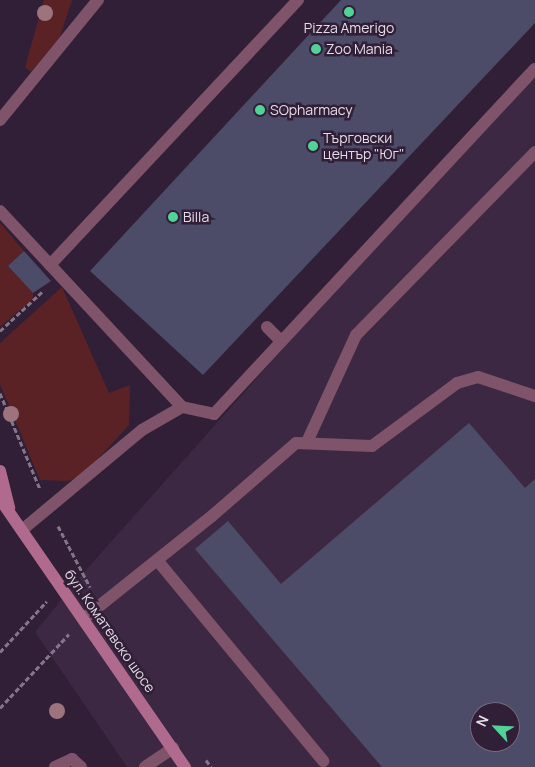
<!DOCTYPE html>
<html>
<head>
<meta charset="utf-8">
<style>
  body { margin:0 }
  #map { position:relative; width:535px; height:767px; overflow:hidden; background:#301f36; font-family:Manrope,sans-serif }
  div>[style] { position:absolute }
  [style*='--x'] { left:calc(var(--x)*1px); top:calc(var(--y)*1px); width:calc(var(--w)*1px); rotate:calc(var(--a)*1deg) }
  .built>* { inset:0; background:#3c2843 }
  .green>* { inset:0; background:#5b2225 }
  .building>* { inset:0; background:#4c4c68 }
  .path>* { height:3px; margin-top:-1.5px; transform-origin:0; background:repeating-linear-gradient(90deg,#847689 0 5px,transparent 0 7.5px) }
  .service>* { height:12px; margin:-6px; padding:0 6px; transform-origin:6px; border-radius:6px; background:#7f5369 }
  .secondary>* { height:12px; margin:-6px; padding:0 6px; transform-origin:6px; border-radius:6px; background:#b06a8e }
  .trees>* { width:16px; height:16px; margin:-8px; border-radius:50%; background:#9d747e }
  .dots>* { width:14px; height:14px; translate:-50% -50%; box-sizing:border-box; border:2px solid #301f36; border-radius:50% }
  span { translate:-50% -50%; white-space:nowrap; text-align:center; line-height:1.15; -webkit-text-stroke:5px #301f36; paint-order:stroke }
  .poi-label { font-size:14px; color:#e5dbe9 }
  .left { translate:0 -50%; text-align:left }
  .street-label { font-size:14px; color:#e5dbe9 }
  .north { position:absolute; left:470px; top:702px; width:50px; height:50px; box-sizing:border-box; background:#301f36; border:1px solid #786a7e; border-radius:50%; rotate:295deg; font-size:14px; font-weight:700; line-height:20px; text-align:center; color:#e5dbe9 }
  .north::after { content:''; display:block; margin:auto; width:18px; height:22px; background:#51d398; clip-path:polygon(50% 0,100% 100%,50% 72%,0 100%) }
</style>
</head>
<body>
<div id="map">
  <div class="built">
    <i style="clip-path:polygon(evenodd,535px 66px,535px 767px,127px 767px,35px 632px,85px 571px,535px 66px,480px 712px,510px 712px,510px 742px,480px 742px,480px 712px)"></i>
  </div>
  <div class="green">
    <i style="clip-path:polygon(44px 0,72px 0,60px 37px,31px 72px,25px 67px)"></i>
    <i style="clip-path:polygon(0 223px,24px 251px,8px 266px,33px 293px,33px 299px,0 327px)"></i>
    <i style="clip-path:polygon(62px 287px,109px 393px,130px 385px,129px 425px,84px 474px,68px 481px,40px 480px,0 384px,0 343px)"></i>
  </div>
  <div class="building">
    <i style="clip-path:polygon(341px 0,535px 0,535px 23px,203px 375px,90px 271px)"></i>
    <i style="clip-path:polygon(24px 251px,51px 281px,33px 293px,8px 266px)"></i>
    <i style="clip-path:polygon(evenodd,469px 423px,525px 488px,535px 479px,535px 767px,382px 767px,195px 549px,228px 521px,281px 584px,469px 423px,480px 712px,510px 712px,510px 742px,480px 742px,480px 712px)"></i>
  </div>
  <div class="path">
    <i style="--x:0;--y:331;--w:60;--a:-43"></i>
    <i style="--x:0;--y:393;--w:104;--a:67.4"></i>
    <i style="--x:58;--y:526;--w:69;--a:62.3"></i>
    <i style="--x:0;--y:652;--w:69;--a:-47.3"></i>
    <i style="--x:0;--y:708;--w:101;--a:-47"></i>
    <i style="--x:206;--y:760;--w:9;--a:54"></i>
  </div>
  <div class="service">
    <i style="--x:0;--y:120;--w:155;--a:-50.8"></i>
    <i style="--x:0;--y:211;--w:267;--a:47.1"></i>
    <i style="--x:50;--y:265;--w:363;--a:-46.9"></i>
    <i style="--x:267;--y:327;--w:20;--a:45"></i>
    <i style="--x:307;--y:442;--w:118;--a:-65.4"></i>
    <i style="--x:356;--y:335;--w:256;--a:-45.6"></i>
    <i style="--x:22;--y:530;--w:156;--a:-39.8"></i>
    <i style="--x:142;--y:430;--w:46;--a:-29.9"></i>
    <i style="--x:182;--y:407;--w:33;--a:12"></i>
    <i style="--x:214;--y:414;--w:471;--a:-47.1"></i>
    <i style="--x:157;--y:560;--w:261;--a:50.4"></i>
    <i style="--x:83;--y:619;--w:165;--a:-38.6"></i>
    <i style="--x:212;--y:516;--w:111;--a:-41"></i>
    <i style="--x:296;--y:443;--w:76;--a:2.3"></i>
    <i style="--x:372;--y:446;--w:106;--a:-36.5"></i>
    <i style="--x:457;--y:383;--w:22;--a:-16"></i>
    <i style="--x:478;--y:377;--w:60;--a:18.4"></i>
    <i style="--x:55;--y:767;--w:19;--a:-25"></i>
    <i style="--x:72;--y:759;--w:12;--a:42"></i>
    <i style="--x:145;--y:767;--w:34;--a:-34"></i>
  </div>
  <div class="secondary">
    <i style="--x:0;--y:471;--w:38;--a:76"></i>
    <i style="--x:0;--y:499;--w:326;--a:55.4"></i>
  </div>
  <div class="trees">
    <i style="left:45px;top:13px"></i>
    <i style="left:11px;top:414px"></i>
    <i style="left:57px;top:711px"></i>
  </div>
  <div class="dots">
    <i style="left:349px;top:12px;background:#51d398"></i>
    <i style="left:316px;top:49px;background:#51d398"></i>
    <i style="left:260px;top:110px;background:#51d398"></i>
    <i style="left:313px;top:146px;background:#51d398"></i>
    <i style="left:173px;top:217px;background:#51d398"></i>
  </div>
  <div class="poi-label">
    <span style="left:349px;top:28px">Pizza Amerigo</span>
    <span class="left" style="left:326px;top:49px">Zoo Mania</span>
    <span class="left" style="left:270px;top:110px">SOpharmacy</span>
    <span class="left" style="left:323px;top:146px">Търговски<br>център "Юг"</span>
    <span class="left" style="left:183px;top:217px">Billa</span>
  </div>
  <div class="street-label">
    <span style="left:110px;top:631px;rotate:55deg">бул. Коматевско шосе</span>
  </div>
  <div class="north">N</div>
</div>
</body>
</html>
